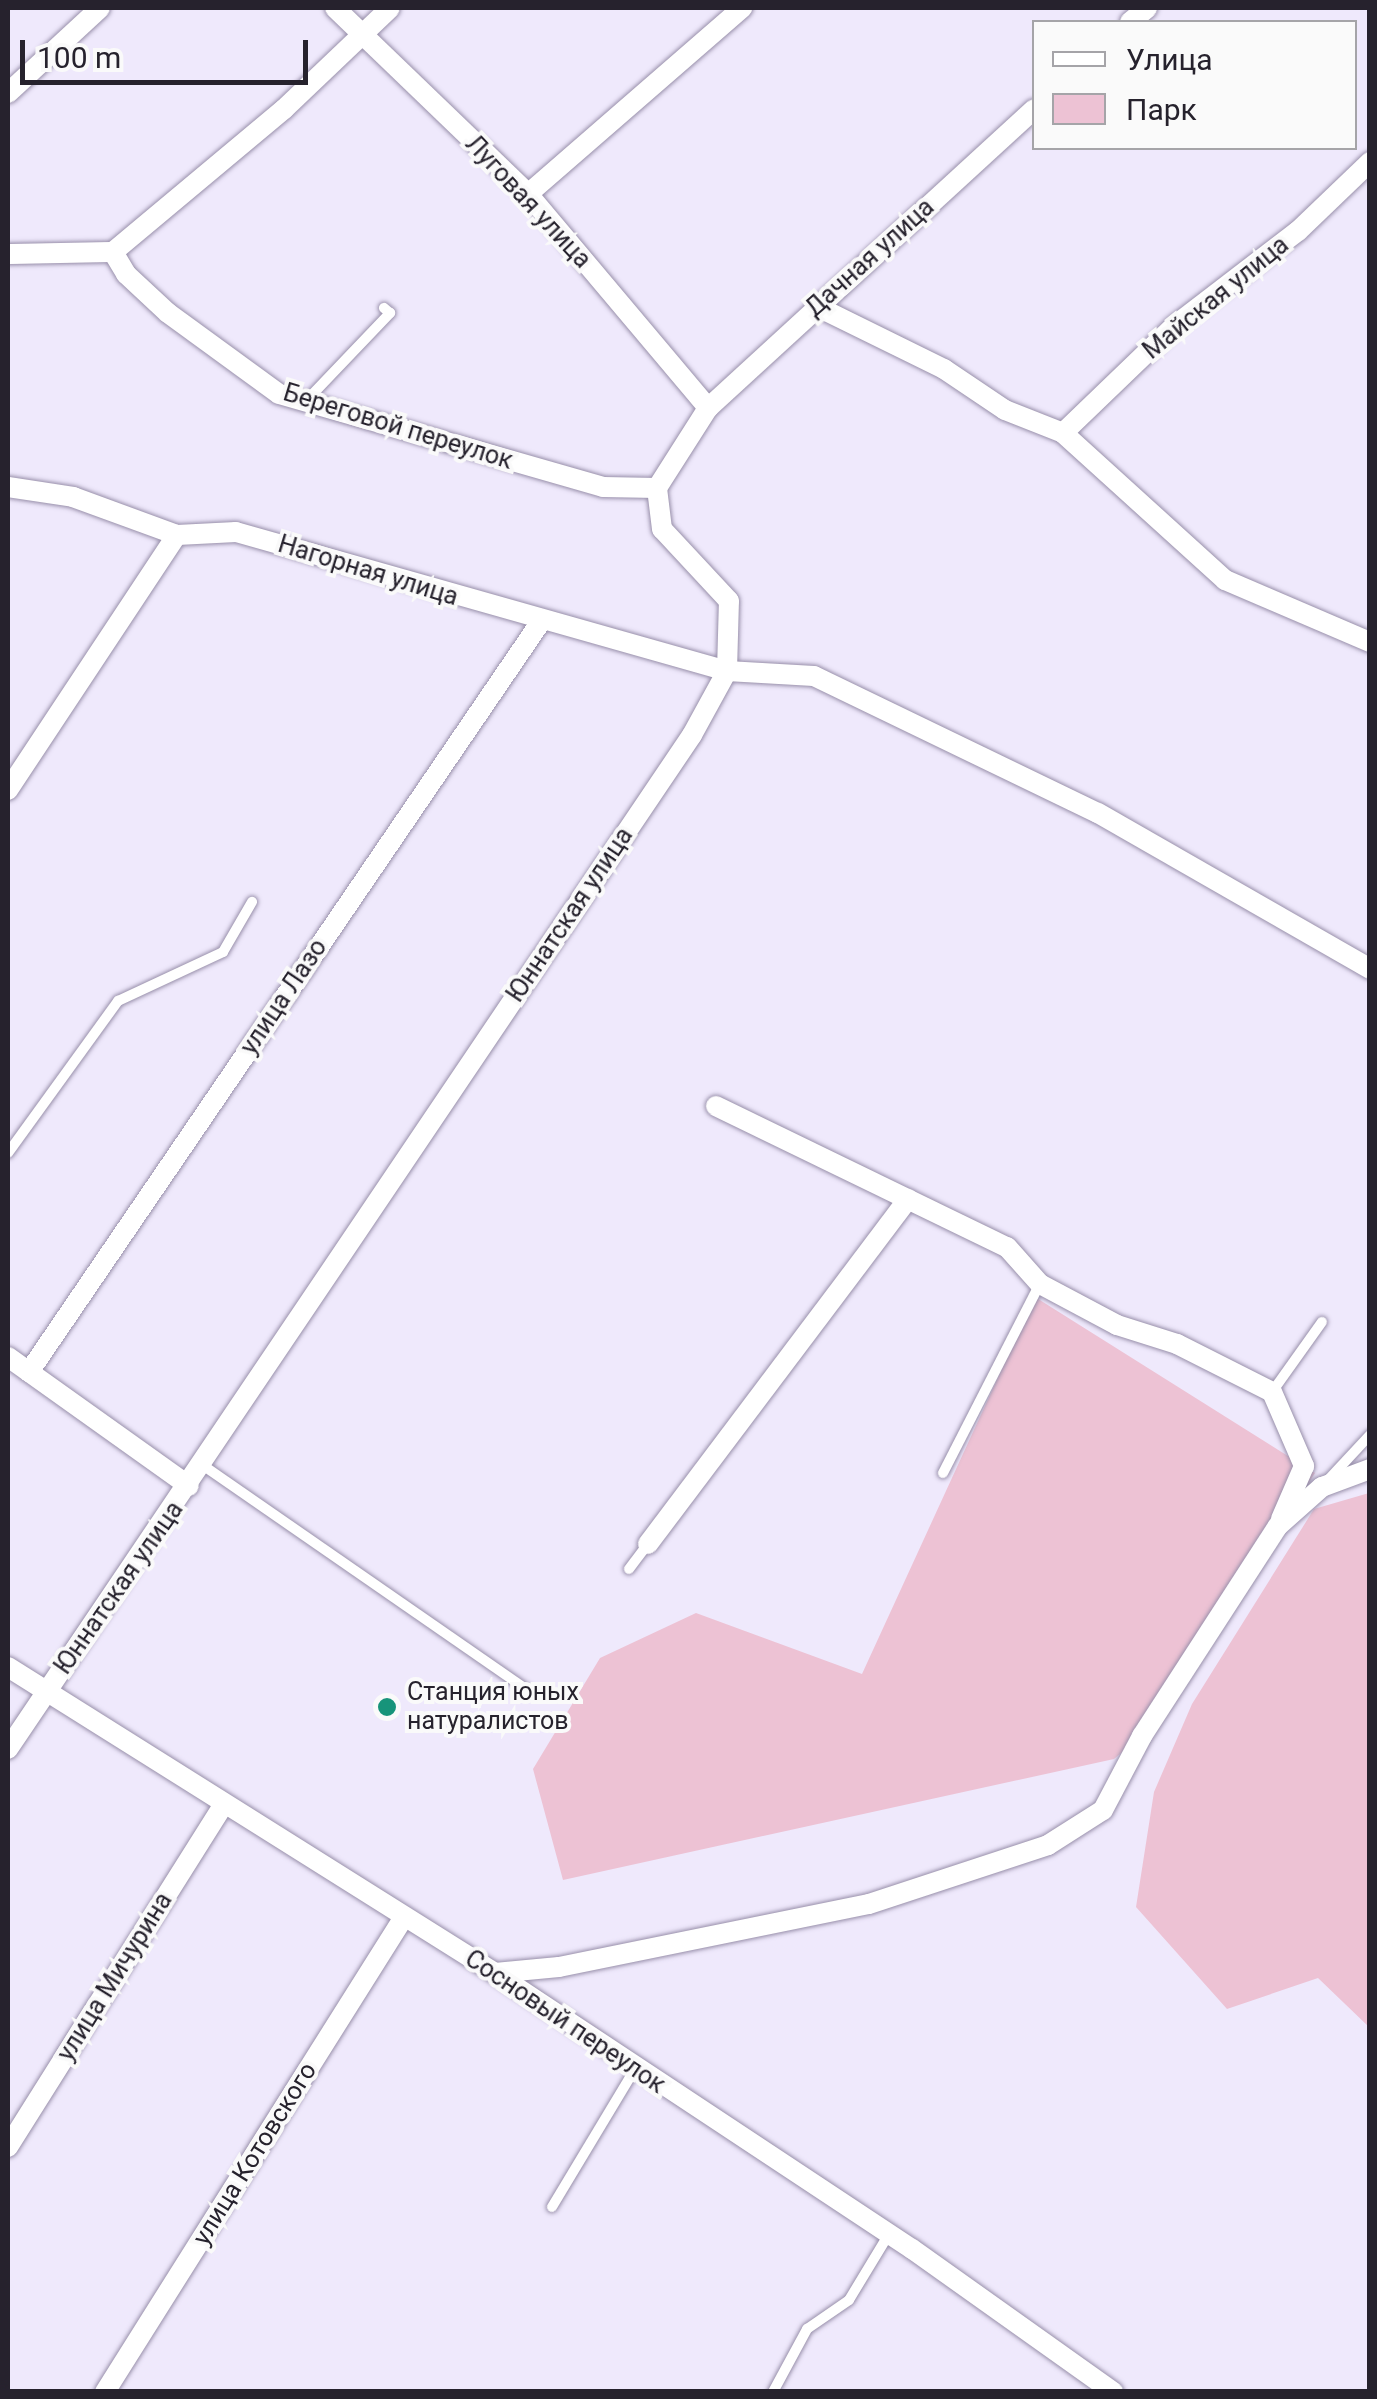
<!DOCTYPE html>
<html>
<head>
<meta charset="utf-8">
<style>
  body { margin:0 }
  #map { position:relative; width:1377px; height:2399px; overflow:hidden; background:#efe9fc; font-family:Roboto,sans-serif }
  div>[style] { position:absolute }
  [style*='--x'] { left:calc(var(--x)*1px); top:calc(var(--y)*1px); width:calc(var(--w)*1px); rotate:calc(var(--a)*1deg) }
  .green>* { inset:0; background:#edc2d4 }
  .roads { filter:drop-shadow(0 0 2px #988faa) drop-shadow(0 0 2px #988faa) }
  .service>* { height:10px; margin:-5px; padding:0 5px; transform-origin:5px; border-radius:5px; background:#fff }
  .minor>* { height:20px; margin:-10px; padding:0 10px; transform-origin:10px; border-radius:10px; background:#fff }
  .dots>* { width:28px; height:28px; translate:-50% -50%; box-sizing:border-box; border:5px solid #fafafa; border-radius:50% }
  span { translate:-50% -50%; white-space:nowrap; text-align:center; line-height:1.15; -webkit-text-stroke:8px #fafafa; paint-order:stroke }
  .street-label { font-size:25px; color:#26222d }
  .poi-label { font-size:25px; color:#26222d }
  .left { translate:0 -50%; text-align:left }
  .frame { position:absolute; inset:0; border:10px solid #26222d; pointer-events:none }
  .legend { position:absolute; left:1032px; top:20px; width:325px; height:130px; box-sizing:border-box; background:#fafafa; border:2px solid #a5a4a8; margin:0; padding:12px 18px; list-style:none; font-size:30px; color:#26222d }
  .legend li { display:flex; align-items:center; gap:20px; height:50px }
  .legend b { width:50px; border:2px solid #a5a4a8 }
  .scale { position:absolute; left:20px; top:40px; width:288px; height:45px; box-sizing:border-box; border:5px solid #26222d; border-top:0; padding-left:12px; font-size:30px; line-height:35px; white-space:nowrap; color:#26222d; -webkit-text-stroke:8px #fafafa; paint-order:stroke }
</style>
</head>
<body>
<div id="map">
  <div class="green">
    <i style="clip-path:polygon(1035px 1297px,1315px 1473px,1142px 1736px,1114px 1759px,563px 1880px,533px 1769px,600px 1658px,696px 1613px,862px 1674px)"></i>
    <i style="clip-path:polygon(1369px 1493px,1369px 2027px,1318px 1978px,1227px 2009px,1136px 1907px,1154px 1792px,1192px 1704px,1314px 1509px)"></i>
  </div>
  <div class="roads">
    <div class="service">
      <i style="--x:306;--y:401;--w:122;--a:-46.3"></i>
      <i style="--x:390;--y:313;--w:8;--a:-140"></i>
      <i style="--x:8;--y:1153;--w:188;--a:-54.1"></i>
      <i style="--x:118;--y:1001;--w:116;--a:-25"></i>
      <i style="--x:223;--y:952;--w:58;--a:-59.9"></i>
      <i style="--x:1272;--y:1392;--w:86;--a:-54.5"></i>
      <i style="--x:201;--y:1464;--w:399;--a:34.7"></i>
      <i style="--x:943;--y:1473;--w:211;--a:-62.9"></i>
      <i style="--x:1329;--y:1479;--w:60;--a:-47"></i>
      <i style="--x:629;--y:1569;--w:31;--a:-53"></i>
      <i style="--x:552;--y:2207;--w:161;--a:-59"></i>
      <i style="--x:773;--y:2392;--w:72;--a:-61.6"></i>
      <i style="--x:807;--y:2329;--w:51;--a:-34.6"></i>
      <i style="--x:849;--y:2300;--w:77;--a:-58.8"></i>
    </div>
    <div class="minor">
      <i style="--x:335;--y:8;--w:268;--a:43.9"></i>
      <i style="--x:528;--y:194;--w:280;--a:49.9"></i>
      <i style="--x:1130;--y:22;--w:22;--a:-39"></i>
      <i style="--x:8;--y:93;--w:125;--a:-42.7"></i>
      <i style="--x:528;--y:194;--w:284;--a:-41"></i>
      <i style="--x:113;--y:252;--w:26;--a:59"></i>
      <i style="--x:126;--y:274;--w:57;--a:42.9"></i>
      <i style="--x:168;--y:313;--w:137;--a:36.1"></i>
      <i style="--x:279;--y:394;--w:337;--a:16"></i>
      <i style="--x:603;--y:487;--w:54;--a:1.1"></i>
      <i style="--x:113;--y:252;--w:223;--a:-39.9"></i>
      <i style="--x:284;--y:109;--w:146;--a:-43.6"></i>
      <i style="--x:8;--y:254;--w:105;--a:-1.1"></i>
      <i style="--x:816;--y:306;--w:143;--a:26.2"></i>
      <i style="--x:944;--y:369;--w:73;--a:33.9"></i>
      <i style="--x:1005;--y:410;--w:62;--a:21.6"></i>
      <i style="--x:1063;--y:433;--w:219;--a:42.2"></i>
      <i style="--x:1225;--y:580;--w:158;--a:23.2"></i>
      <i style="--x:1063;--y:433;--w:154;--a:-43.9"></i>
      <i style="--x:1174;--y:326;--w:156;--a:-37.5"></i>
      <i style="--x:1298;--y:231;--w:100;--a:-43.8"></i>
      <i style="--x:8;--y:487;--w:66;--a:8.7"></i>
      <i style="--x:73;--y:497;--w:111;--a:20.1"></i>
      <i style="--x:177;--y:535;--w:59;--a:-2.9"></i>
      <i style="--x:236;--y:532;--w:510;--a:15.81"></i>
      <i style="--x:727;--y:671;--w:70;--a:-88.4"></i>
      <i style="--x:729;--y:601;--w:98;--a:-132.9"></i>
      <i style="--x:662;--y:529;--w:41;--a:-97"></i>
      <i style="--x:657;--y:488;--w:95;--a:-57.5"></i>
      <i style="--x:708;--y:408;--w:442;--a:-42.5"></i>
      <i style="--x:8;--y:790;--w:306;--a:-56.5"></i>
      <i style="--x:716;--y:1106;--w:323;--a:25.9"></i>
      <i style="--x:1007;--y:1247;--w:50;--a:48.3"></i>
      <i style="--x:1040;--y:1284;--w:87;--a:28"></i>
      <i style="--x:1117;--y:1325;--w:63;--a:17.6"></i>
      <i style="--x:1177;--y:1344;--w:106;--a:26.8"></i>
      <i style="--x:1272;--y:1392;--w:81;--a:66.6"></i>
      <i style="--x:1304;--y:1466;--w:58;--a:113.5"></i>
      <i style="--x:8;--y:1357;--w:222;--a:35.5"></i>
      <i style="--x:29;--y:1372;--w:907;--a:-55.7"></i>
      <i style="--x:648;--y:1544;--w:432;--a:-53"></i>
      <i style="--x:8;--y:1667;--w:575;--a:32.14"></i>
      <i style="--x:495;--y:1973;--w:500;--a:33.5"></i>
      <i style="--x:912;--y:2249;--w:247;--a:35.4"></i>
      <i style="--x:8;--y:1749;--w:1223;--a:-56"></i>
      <i style="--x:692;--y:735;--w:73;--a:-61.3"></i>
      <i style="--x:727;--y:671;--w:87;--a:3.3"></i>
      <i style="--x:814;--y:676;--w:315;--a:25.8"></i>
      <i style="--x:1098;--y:813;--w:314;--a:29.8"></i>
      <i style="--x:495;--y:1973;--w:64;--a:-5.4"></i>
      <i style="--x:559;--y:1967;--w:316;--a:-11.5"></i>
      <i style="--x:869;--y:1904;--w:188;--a:-18.2"></i>
      <i style="--x:1048;--y:1845;--w:65;--a:-32.5"></i>
      <i style="--x:1103;--y:1810;--w:84;--a:-62.2"></i>
      <i style="--x:1142;--y:1736;--w:250;--a:-57.1"></i>
      <i style="--x:1278;--y:1526;--w:59;--a:-41.6"></i>
      <i style="--x:1322;--y:1487;--w:51;--a:-20.6"></i>
      <i style="--x:8;--y:2147;--w:403;--a:-57.8"></i>
      <i style="--x:105;--y:2392;--w:561;--a:-57.81"></i>
    </div>
  </div>
  <div class="dots">
    <i style="left:387px;top:1707px;background:#17947a"></i>
  </div>
  <div class="street-label">
    <span style="left:528px;top:202px;rotate:47deg">Луговая улица</span>
    <span style="left:870px;top:258px;rotate:-42deg">Дачная улица</span>
    <span style="left:1216px;top:298px;rotate:-39deg">Майская улица</span>
    <span style="left:398px;top:427px;rotate:17deg">Береговой переулок</span>
    <span style="left:368px;top:571px;rotate:17deg">Нагорная улица</span>
    <span style="left:570px;top:915px;rotate:-56deg">Юннатская улица</span>
    <span style="left:284px;top:997px;rotate:-56deg">улица Лазо</span>
    <span style="left:119px;top:1588px;rotate:-55deg">Юннатская улица</span>
    <span style="left:115px;top:1977px;rotate:-58deg">улица Мичурина</span>
    <span style="left:565px;top:2022px;rotate:34deg">Сосновый переулок</span>
    <span style="left:255px;top:2154px;rotate:-58deg">улица Котовского</span>
  </div>
  <div class="poi-label">
    <span class="left" style="left:407px;top:1707px">Станция юных<br>натуралистов</span>
  </div>
  <div class="frame"></div>
  <ul class="legend">
  <li><b style="height:12px;background:#fff"></b>Улица</li>
  <li><b style="height:28px;background:#edc2d4"></b>Парк</li>
  </ul>
  <div class="scale">100 m</div>
</div>
</body>
</html>
